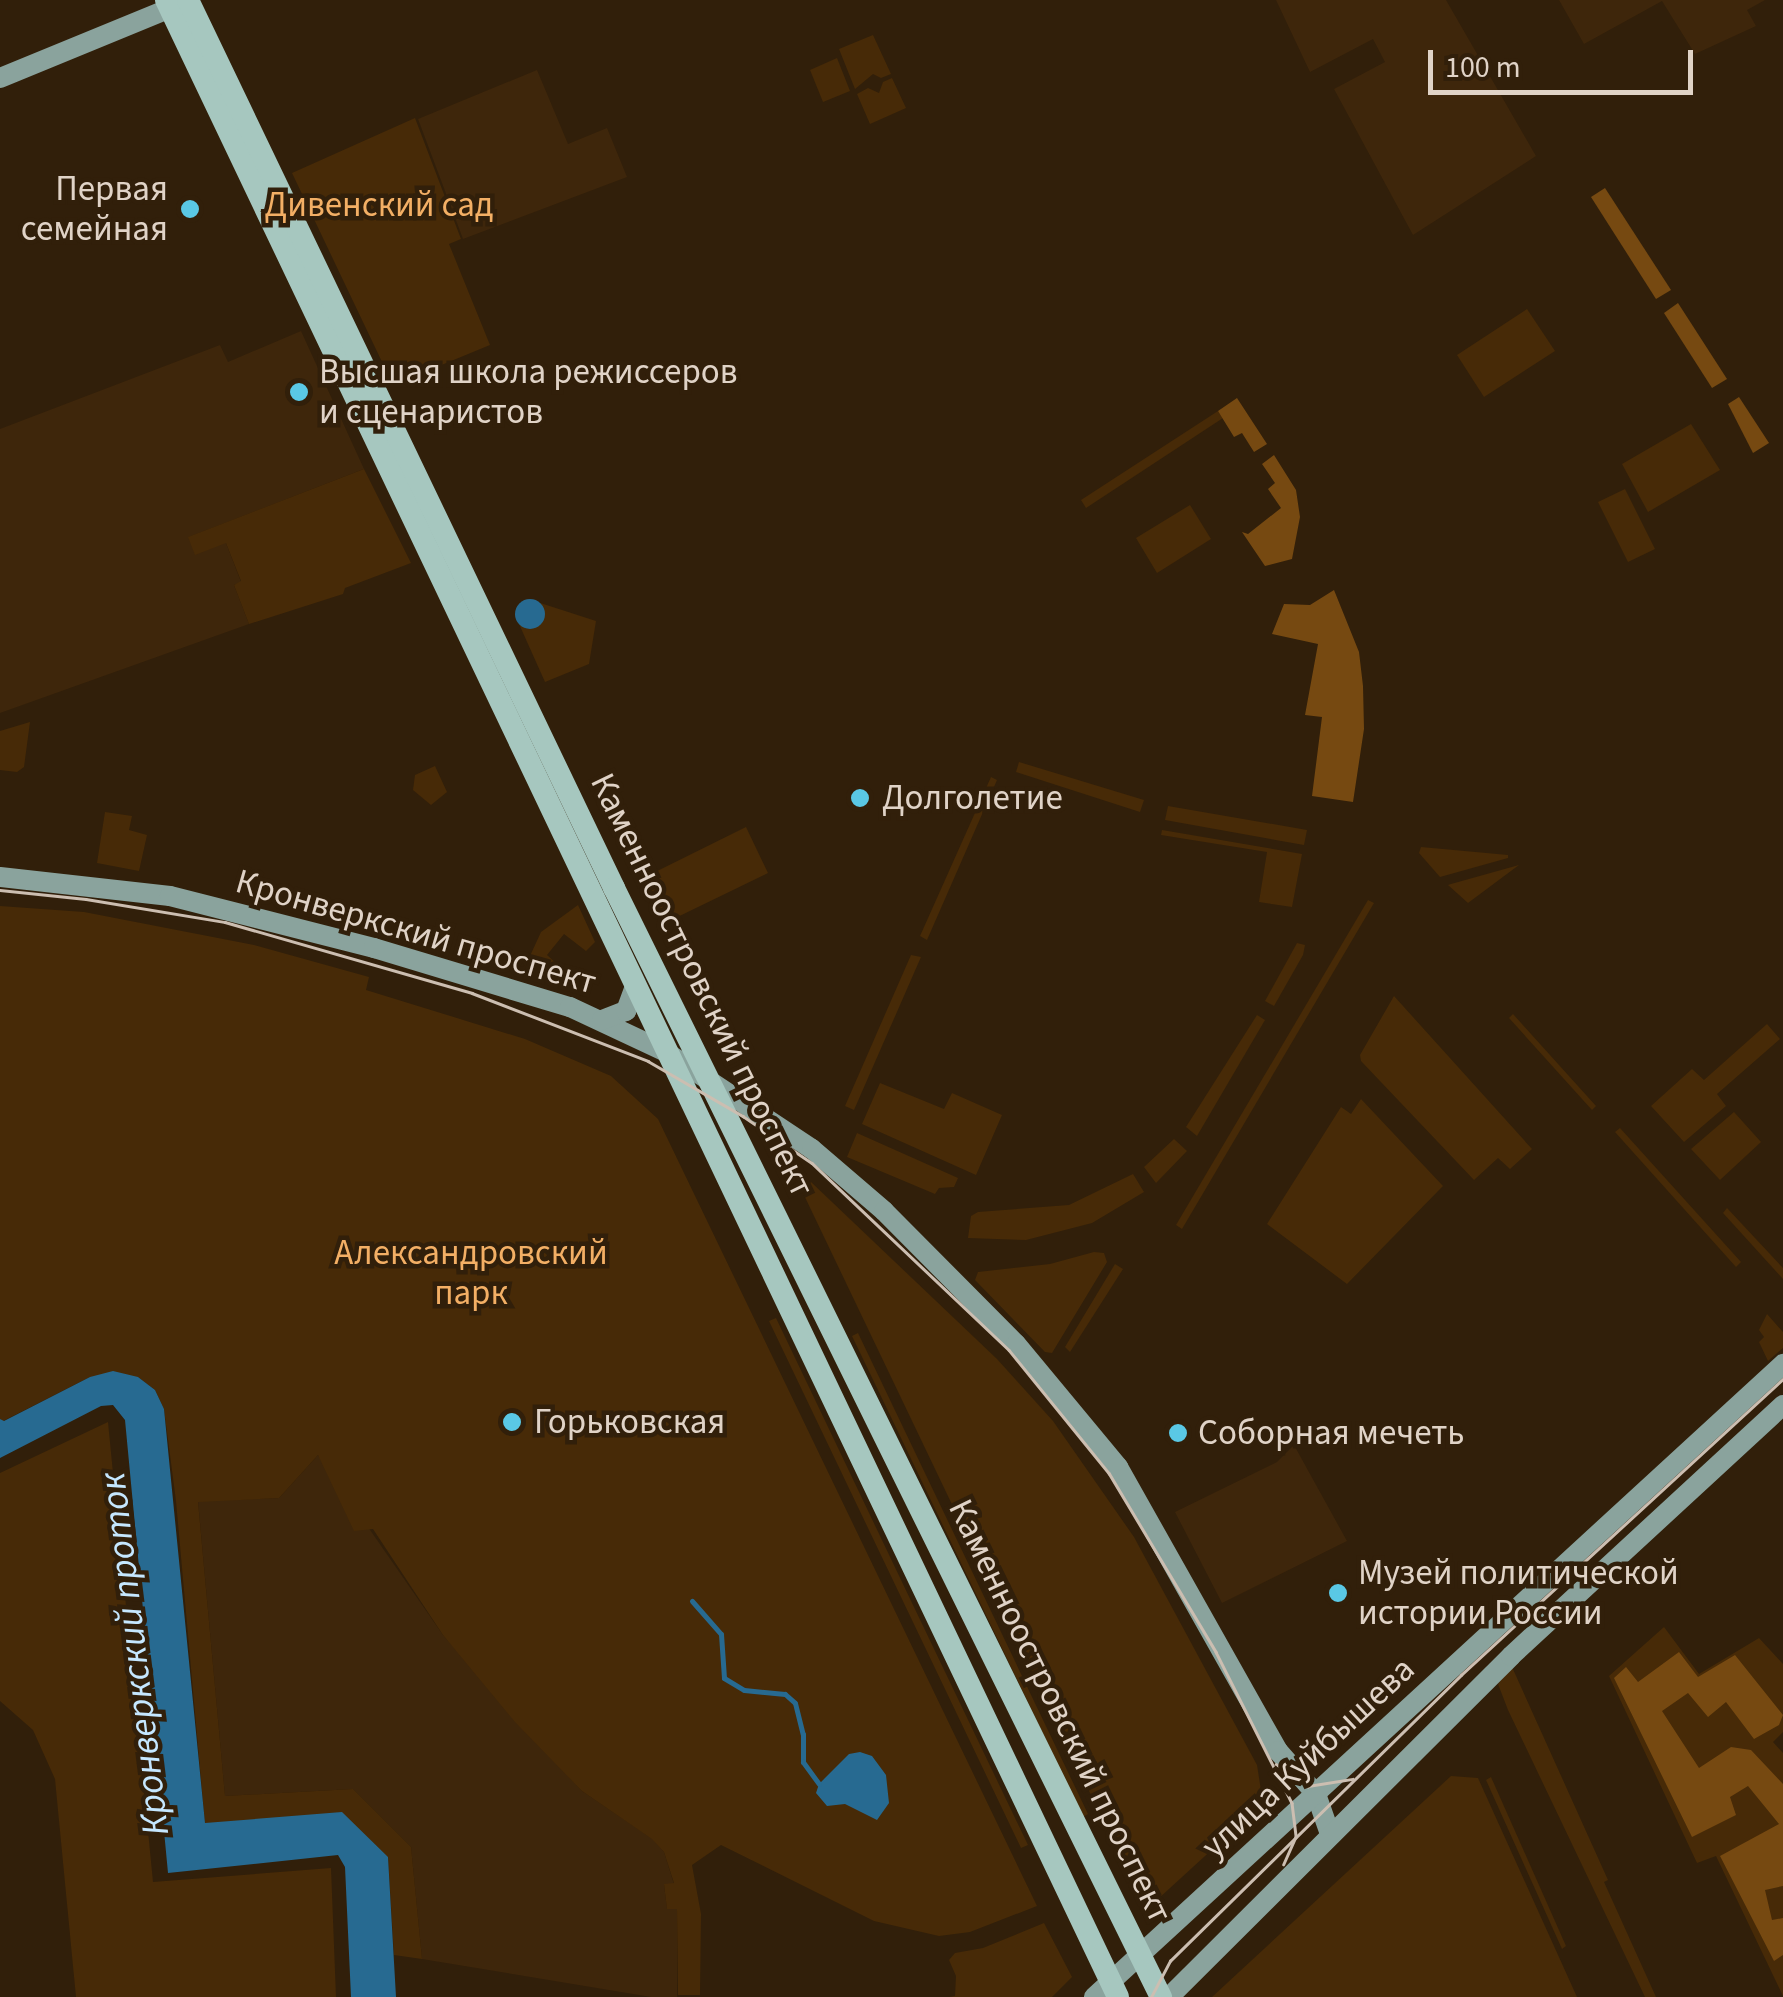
<!DOCTYPE html>
<html>
<head>
<meta charset="utf-8">
<style>
  body { margin:0 }
  #map { position:relative; width:1783px; height:1997px; overflow:hidden; background:#311f0a; font-family:"Source Sans 3",sans-serif }
  div>[style] { position:absolute }
  [style*='--x'] { left:calc(var(--x)*1px); top:calc(var(--y)*1px); width:calc(var(--w)*1px); rotate:calc(var(--a)*1deg) }
  .built>* { inset:0; background:#3e260b }
  .green>* { inset:0; background:#472a07 }
  .forest>* { inset:0; background:#764911 }
  .water>* { inset:0; background:#276a91 }
  .round { border-radius:50% }
  .stream>* { height:5px; margin:-2.5px; padding:0 2.5px; transform-origin:2.5px; border-radius:2.5px; background:#276a91 }
  .secondary>* { height:20px; margin:-10px; padding:0 10px; transform-origin:10px; border-radius:10px; background:#8aa39d }
  .primary>* { height:22px; margin:-11px; padding:0 11px; transform-origin:11px; border-radius:11px; background:#a6c7bf }
  .tram>* { height:2.5px; margin:-1.25px; padding:0 1.25px; transform-origin:1.25px; border-radius:1.25px; background:#ccbeb1 }
  .dots>* { width:28px; height:28px; translate:-50% -50%; box-sizing:border-box; border:5px solid #311f0a; border-radius:50% }
  span { translate:-50% -50%; white-space:nowrap; text-align:center; line-height:1.15; -webkit-text-stroke:9px #311f0a; paint-order:stroke }
  .poi-label { font-size:35px; color:#e0d3c7 }
  .right { translate:-100% -50%; text-align:right }
  .left { translate:0 -50%; text-align:left }
  .park-label { font-size:35px; color:#f3af65 }
  .street-label { font-size:35px; color:#e0d3c7 }
  .water-label { font-size:38px; color:#c5e7ff; font-style:italic }
  .scale { position:absolute; left:1428px; top:50px; width:265px; height:45px; box-sizing:border-box; border:5px solid #e0d3c7; border-top:0; padding-left:12px; font-size:30px; line-height:35px; white-space:nowrap; color:#e0d3c7; -webkit-text-stroke:8px #311f0a; paint-order:stroke }
</style>
</head>
<body>
<div id="map">
  <div class="built">
    <i style="clip-path:polygon(1276px 0,1446px 0,1536px 156px,1413px 235px,1334px 89px,1385px 62px,1373px 39px,1310px 72px)"></i>
    <i style="clip-path:polygon(1559px 0,1765px 0,1747px 10px,1756px 26px,1695px 54px,1662px 1px,1584px 44px)"></i>
    <i style="clip-path:polygon(537px 70px,568px 144px,607px 128px,627px 177px,463px 239px,418px 119px)"></i>
    <i style="clip-path:polygon(301px 331px,364px 469px,189px 537px,226px 543px,241px 582px,234px 585px,249px 624px,0 713px,0 429px,220px 345px,228px 362px)"></i>
    <i style="clip-path:polygon(1294px 1445px,1347px 1541px,1222px 1603px,1175px 1512px,1277px 1462px)"></i>
    <i style="clip-path:polygon(318px 1455px,443px 1635px,582px 1791px,653px 1839px,664px 1852px,674px 1884px,664px 1885px,667px 1908px,677px 1908px,677px 1997px,651px 1997px,422px 1959px,411px 1847px,353px 1789px,225px 1796px,198px 1501px,279px 1498px)"></i>
  </div>
  <div class="green">
    <i style="clip-path:polygon(873px 35px,891px 74px,881px 78px,873px 74px,855px 89px,839px 49px)"></i>
    <i style="clip-path:polygon(837px 58px,850px 91px,823px 102px,810px 70px)"></i>
    <i style="clip-path:polygon(892px 78px,906px 108px,870px 124px,857px 94px,868px 88px,879px 93px,883px 82px)"></i>
    <i style="clip-path:polygon(415px 118px,461px 239px,449px 244px,490px 345px,393px 385px,292px 173px)"></i>
    <i style="clip-path:polygon(1527px 309px,1555px 351px,1484px 397px,1457px 355px)"></i>
    <i style="clip-path:polygon(1218px 411px,1223px 418px,1086px 508px,1081px 500px)"></i>
    <i style="clip-path:polygon(1691px 424px,1720px 470px,1648px 512px,1622px 464px)"></i>
    <i style="clip-path:polygon(364px 469px,411px 563px,345px 588px,343px 594px,249px 624px,234px 585px,241px 581px,226px 543px,195px 555px,188px 537px)"></i>
    <i style="clip-path:polygon(1625px 489px,1655px 549px,1628px 562px,1598px 502px)"></i>
    <i style="clip-path:polygon(1190px 505px,1211px 539px,1157px 573px,1136px 538px)"></i>
    <i style="clip-path:polygon(528px 599px,596px 621px,589px 664px,545px 682px,515px 615px,519px 604px)"></i>
    <i style="clip-path:polygon(30px 722px,24px 767px,17px 772px,0 770px,0 731px)"></i>
    <i style="clip-path:polygon(1019px 762px,1144px 800px,1140px 812px,1016px 772px)"></i>
    <i style="clip-path:polygon(435px 766px,447px 792px,431px 805px,413px 790px,415px 775px)"></i>
    <i style="clip-path:polygon(991px 777px,997px 780px,927px 940px,920px 936px)"></i>
    <i style="clip-path:polygon(1168px 806px,1307px 830px,1304px 845px,1165px 820px)"></i>
    <i style="clip-path:polygon(105px 812px,132px 816px,129px 830px,147px 835px,139px 871px,97px 863px)"></i>
    <i style="clip-path:polygon(746px 827px,768px 873px,661px 925px,639px 880px)"></i>
    <i style="clip-path:polygon(1162px 830px,1302px 854px,1292px 907px,1259px 902px,1267px 852px,1161px 835px)"></i>
    <i style="clip-path:polygon(1421px 847px,1508px 855px,1508px 858px,1440px 877px,1419px 853px)"></i>
    <i style="clip-path:polygon(1519px 865px,1468px 903px,1448px 885px,1451px 884px)"></i>
    <i style="clip-path:polygon(1368px 900px,1374px 903px,1182px 1229px,1176px 1225px)"></i>
    <i style="clip-path:polygon(578px 905px,595px 942px,586px 951px,564px 934px,547px 955px,568px 974px,562px 981px,524px 969px,541px 932px)"></i>
    <i style="clip-path:polygon(0 906px,84px 912px,254px 945px,369px 977px,366px 990px,525px 1039px,611px 1076px,658px 1119px,1037px 1906px,970px 1932px,939px 1936px,874px 1921px,721px 1845px,692px 1865px,701px 1914px,700px 1995px,678px 1995px,677px 1909px,667px 1909px,664px 1884px,674px 1883px,664px 1852px,652px 1839px,582px 1791px,515px 1722px,443px 1635px,373px 1529px,354px 1531px,318px 1455px,279px 1498px,198px 1502px,225px 1796px,353px 1789px,411px 1847px,422px 1959px,394px 1955px,388px 1857px,205px 1824px,176px 1501px,164px 1409px,155px 1390px,138px 1377px,90px 1377px,3px 1421px,0 1419px)"></i>
    <i style="clip-path:polygon(1297px 943px,1305px 945px,1303px 955px,1274px 1006px,1265px 1001px)"></i>
    <i style="clip-path:polygon(911px 955px,921px 957px,854px 1110px,845px 1106px)"></i>
    <i style="clip-path:polygon(1394px 996px,1532px 1149px,1510px 1169px,1498px 1158px,1474px 1180px,1361px 1061px,1360px 1055px)"></i>
    <i style="clip-path:polygon(1513px 1014px,1596px 1106px,1592px 1110px,1509px 1018px)"></i>
    <i style="clip-path:polygon(1257px 1015px,1265px 1020px,1197px 1136px,1186px 1127px)"></i>
    <i style="clip-path:polygon(1767px 1024px,1780px 1039px,1717px 1094px,1726px 1106px,1684px 1142px,1651px 1106px,1692px 1069px,1704px 1080px)"></i>
    <i style="clip-path:polygon(880px 1083px,944px 1109px,952px 1093px,1002px 1115px,976px 1175px,862px 1124px)"></i>
    <i style="clip-path:polygon(1361px 1099px,1443px 1186px,1347px 1284px,1267px 1224px,1341px 1107px,1351px 1114px)"></i>
    <i style="clip-path:polygon(1734px 1112px,1761px 1142px,1720px 1180px,1691px 1149px)"></i>
    <i style="clip-path:polygon(1620px 1128px,1741px 1262px,1736px 1267px,1615px 1132px)"></i>
    <i style="clip-path:polygon(857px 1133px,958px 1178px,954px 1187px,939px 1188px,935px 1194px,847px 1157px)"></i>
    <i style="clip-path:polygon(1174px 1139px,1187px 1151px,1156px 1183px,1144px 1167px)"></i>
    <i style="clip-path:polygon(1133px 1174px,1144px 1192px,1092px 1223px,1026px 1240px,968px 1238px,971px 1216px,978px 1212px,1069px 1205px)"></i>
    <i style="clip-path:polygon(811px 1182px,997px 1359px,1053px 1421px,1134px 1537px,1257px 1765px,1263px 1803px,1146px 1910px,803px 1193px)"></i>
    <i style="clip-path:polygon(1727px 1208px,1783px 1268px,1783px 1279px,1723px 1213px)"></i>
    <i style="clip-path:polygon(1094px 1252px,1104px 1253px,1107px 1262px,1052px 1353px,1045px 1352px,975px 1280px,978px 1272px,1050px 1264px)"></i>
    <i style="clip-path:polygon(1115px 1264px,1123px 1269px,1070px 1352px,1065px 1347px)"></i>
    <i style="clip-path:polygon(1767px 1314px,1783px 1332px,1783px 1348px,1768px 1361px,1759px 1342px,1764px 1337px,1759px 1330px)"></i>
    <i style="clip-path:polygon(776px 1318px,913px 1605px,1028px 1845px,1021px 1848px,769px 1321px)"></i>
    <i style="clip-path:polygon(858px 1333px,1088px 1814px,1083px 1817px,852px 1336px)"></i>
    <i style="clip-path:polygon(108px 1422px,153px 1882px,331px 1868px,336px 1997px,76px 1997px,55px 1779px,33px 1730px,0 1701px,0 1473px)"></i>
    <i style="clip-path:polygon(1664px 1627px,1699px 1674px,1759px 1638px,1783px 1664px,1783px 1732px,1773px 1742px,1783px 1753px,1783px 1996px,1716px 1856px,1697px 1863px,1609px 1676px)"></i>
    <i style="clip-path:polygon(1512px 1667px,1608px 1880px,1604px 1882px,1656px 1997px,1645px 1997px,1508px 1710px,1498px 1684px)"></i>
    <i style="clip-path:polygon(1451px 1776px,1478px 1778px,1577px 1997px,1212px 1997px)"></i>
    <i style="clip-path:polygon(1491px 1777px,1566px 1946px,1562px 1949px,1486px 1780px)"></i>
    <i style="clip-path:polygon(1044px 1923px,1072px 1977px,1052px 1997px,949px 1997px,955px 1996px,956px 1976px,949px 1960px,955px 1953px,983px 1948px)"></i>
  </div>
  <div class="forest">
    <i style="clip-path:polygon(1605px 188px,1671px 290px,1656px 299px,1591px 197px)"></i>
    <i style="clip-path:polygon(1678px 303px,1727px 379px,1712px 388px,1664px 313px)"></i>
    <i style="clip-path:polygon(1739px 397px,1769px 443px,1753px 453px,1728px 404px)"></i>
    <i style="clip-path:polygon(1237px 398px,1267px 444px,1254px 452px,1242px 433px,1234px 437px,1218px 411px)"></i>
    <i style="clip-path:polygon(1274px 455px,1296px 490px,1300px 517px,1292px 559px,1265px 566px,1242px 532px,1248px 534px,1281px 508px,1268px 489px,1275px 483px,1262px 464px)"></i>
    <i style="clip-path:polygon(1334px 590px,1359px 652px,1363px 686px,1364px 729px,1353px 802px,1312px 796px,1322px 717px,1305px 715px,1318px 644px,1272px 634px,1284px 604px,1310px 605px)"></i>
    <i style="clip-path:polygon(1679px 1652px,1698px 1677px,1735px 1655px,1783px 1715px,1779px 1725px,1754px 1739px,1726px 1702px,1708px 1717px,1688px 1693px,1662px 1711px,1699px 1768px,1731px 1747px,1751px 1750px,1783px 1784px,1783px 1886px,1765px 1890px,1772px 1920px,1783px 1918px,1783px 1955px,1774px 1961px,1720px 1856px,1779px 1824px,1748px 1786px,1730px 1797px,1736px 1815px,1692px 1837px,1614px 1678px,1626px 1667px,1638px 1682px)"></i>
  </div>
  <div class="water">
    <i class="round" style="left:515px;top:599px;width:30px;height:30px"></i>
    <i style="clip-path:polygon(113px 1371px,138px 1377px,155px 1390px,164px 1409px,205px 1823px,342px 1812px,388px 1857px,396px 1997px,351px 1997px,345px 1867px,338px 1855px,168px 1873px,125px 1420px,113px 1405px,101px 1406px,0 1458px,0 1419px,4px 1421px,90px 1377px)"></i>
    <i style="clip-path:polygon(860px 1752px,872px 1756px,886px 1775px,889px 1803px,877px 1820px,845px 1804px,827px 1806px,816px 1793px,819px 1784px,849px 1754px)"></i>
  </div>
  <div class="stream">
    <i style="--x:692;--y:1601;--w:44;--a:48.7"></i>
    <i style="--x:721;--y:1634;--w:44;--a:86.1"></i>
    <i style="--x:724;--y:1678;--w:23;--a:31"></i>
    <i style="--x:744;--y:1690;--w:41;--a:5.6"></i>
    <i style="--x:785;--y:1694;--w:13;--a:42"></i>
    <i style="--x:795;--y:1703;--w:32;--a:76"></i>
    <i style="--x:803;--y:1734;--w:28;--a:90"></i>
    <i style="--x:803;--y:1762;--w:27;--a:54"></i>
  </div>
  <div class="secondary">
    <i style="--x:0;--y:78;--w:198;--a:-22.3"></i>
    <i style="--x:0;--y:877;--w:171;--a:6.4"></i>
    <i style="--x:170;--y:896;--w:211;--a:14.3"></i>
    <i style="--x:374;--y:948;--w:205;--a:16.8"></i>
    <i style="--x:570;--y:1007;--w:106;--a:25.1"></i>
    <i style="--x:666;--y:1052;--w:175;--a:33.6"></i>
    <i style="--x:812;--y:1149;--w:95;--a:40.7"></i>
    <i style="--x:884;--y:1211;--w:187;--a:45.2"></i>
    <i style="--x:1016;--y:1344;--w:160;--a:50.3"></i>
    <i style="--x:1118;--y:1467;--w:326;--a:60.6"></i>
    <i style="--x:1278;--y:1751;--w:57;--a:48.5"></i>
    <i style="--x:1316;--y:1794;--w:42;--a:70.7"></i>
    <i style="--x:602;--y:1020;--w:26;--a:-21"></i>
    <i style="--x:626;--y:1011;--w:27;--a:-70"></i>
    <i style="--x:1094;--y:1997;--w:936;--a:-42.57"></i>
    <i style="--x:1169;--y:1997;--w:483;--a:-44.9"></i>
    <i style="--x:1511;--y:1656;--w:370;--a:-42.7"></i>
  </div>
  <div class="primary">
    <i style="--x:166;--y:0;--w:2212;--a:64.51"></i>
    <i style="--x:188;--y:0;--w:985;--a:64.37"></i>
    <i style="--x:614;--y:888;--w:1237;--a:63.75"></i>
  </div>
  <div class="tram">
    <i style="--x:0;--y:890;--w:86;--a:6"></i>
    <i style="--x:86;--y:899;--w:141;--a:9.4"></i>
    <i style="--x:225;--y:922;--w:257;--a:16"></i>
    <i style="--x:472;--y:993;--w:189;--a:21.1"></i>
    <i style="--x:648;--y:1061;--w:110;--a:30.1"></i>
    <i style="--x:743;--y:1116;--w:83;--a:34.3"></i>
    <i style="--x:812;--y:1163;--w:272;--a:43.5"></i>
    <i style="--x:1009;--y:1350;--w:159;--a:50.9"></i>
    <i style="--x:1109;--y:1473;--w:209;--a:59.1"></i>
    <i style="--x:1216;--y:1652;--w:169;--a:63.3"></i>
    <i style="--x:1292;--y:1803;--w:34;--a:83"></i>
    <i style="--x:1296;--y:1837;--w:30;--a:114"></i>
    <i style="--x:1276;--y:1764;--w:39;--a:35"></i>
    <i style="--x:1308;--y:1786;--w:45;--a:-9"></i>
    <i style="--x:1151;--y:1997;--w:41;--a:-62.2"></i>
    <i style="--x:1170;--y:1961;--w:408;--a:-44.5"></i>
    <i style="--x:1461;--y:1675;--w:437;--a:-42.6"></i>
  </div>
  <div class="dots">
    <i style="left:190px;top:209px;background:#5ac8e5"></i>
    <i style="left:299px;top:392px;background:#5ac8e5"></i>
    <i style="left:860px;top:798px;background:#5ac8e5"></i>
    <i style="left:512px;top:1422px;background:#5ac8e5"></i>
    <i style="left:1178px;top:1433px;background:#5ac8e5"></i>
    <i style="left:1338px;top:1593px;background:#5ac8e5"></i>
  </div>
  <div class="poi-label">
    <span class="right" style="left:168px;top:209px">Первая<br>семейная</span>
    <span class="left" style="left:319px;top:392px">Высшая школа режиссеров<br>и сценаристов</span>
    <span class="left" style="left:882px;top:798px">Долголетие</span>
    <span class="left" style="left:534px;top:1422px">Горьковская</span>
    <span class="left" style="left:1198px;top:1433px">Соборная мечеть</span>
    <span class="left" style="left:1358px;top:1593px">Музей политической<br>истории России</span>
  </div>
  <div class="park-label">
    <span style="left:379px;top:205px">Дивенский сад</span>
    <span style="left:471px;top:1273px">Александровский<br>парк</span>
  </div>
  <div class="street-label">
    <span style="left:416px;top:932px;rotate:16deg">Кронверкский проспект</span>
    <span style="left:702px;top:985px;rotate:64deg">Каменноостровский проспект</span>
    <span style="left:1060px;top:1711px;rotate:64deg">Каменноостровский проспект</span>
    <span style="left:1308px;top:1758px;rotate:-43deg">улица Куйбышева</span>
  </div>
  <div class="water-label">
    <span style="left:135px;top:1654px;rotate:-97deg">Кронверкский проток</span>
  </div>
  <div class="scale">100 m</div>
</div>
</body>
</html>
